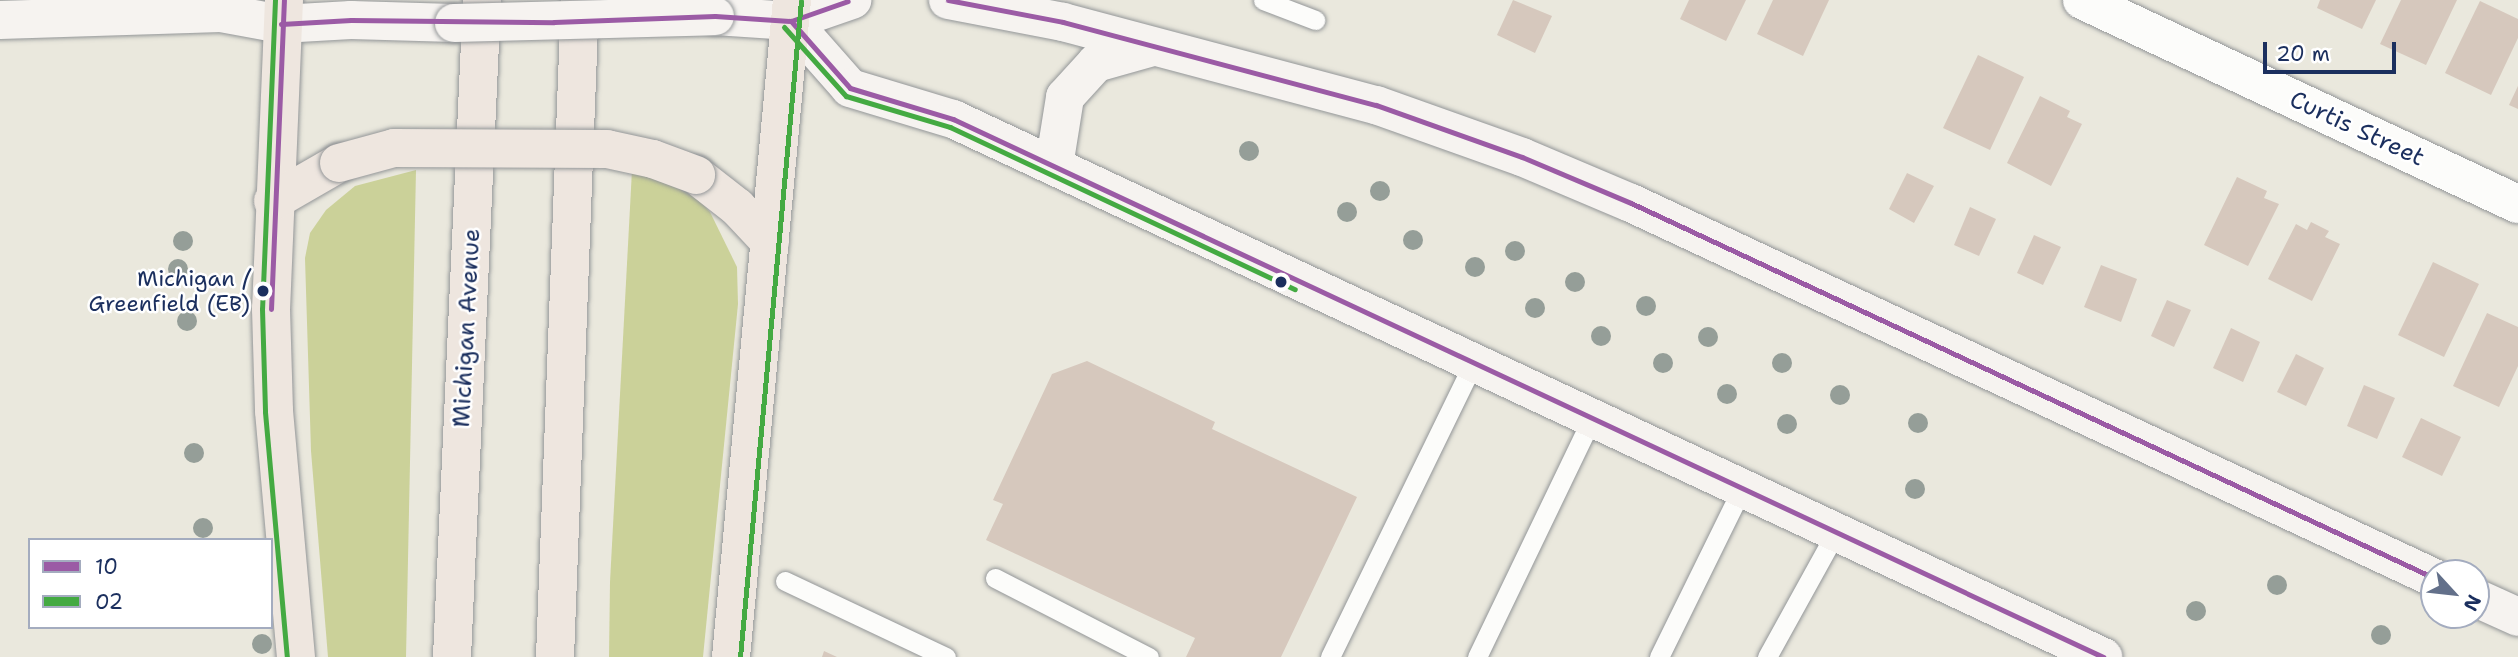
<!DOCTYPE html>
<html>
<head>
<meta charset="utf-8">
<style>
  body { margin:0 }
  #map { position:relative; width:2518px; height:657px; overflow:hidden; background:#eae8dd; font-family:"Shantell Sans",sans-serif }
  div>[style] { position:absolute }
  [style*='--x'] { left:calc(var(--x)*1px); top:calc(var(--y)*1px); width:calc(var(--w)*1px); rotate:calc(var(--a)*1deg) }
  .green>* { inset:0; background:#cbd199 }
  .building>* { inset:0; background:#d6c8bd }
  .roads { filter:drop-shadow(0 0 2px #939698) drop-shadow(0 0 2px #939698) }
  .lane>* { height:19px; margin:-9.5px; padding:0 9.5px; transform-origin:9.5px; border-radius:9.5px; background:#fcfcfa }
  .street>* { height:38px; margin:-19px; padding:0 19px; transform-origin:19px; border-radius:19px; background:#fcfcfa }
  .secondary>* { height:38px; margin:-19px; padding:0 19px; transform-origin:19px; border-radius:19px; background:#f6f3f0 }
  .primary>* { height:38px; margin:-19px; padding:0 19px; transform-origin:19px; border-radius:19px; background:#eee6df }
  .bridges { filter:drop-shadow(0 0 2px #939698) drop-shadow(0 0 2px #939698) }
  .secondary-bridge>* { height:38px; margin:-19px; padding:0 19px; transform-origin:19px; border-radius:19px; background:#f6f3f0 }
  .primary-bridge>* { height:38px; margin:-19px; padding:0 19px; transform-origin:19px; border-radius:19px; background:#eee6df }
  .bus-1>* { height:5px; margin:-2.5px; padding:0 2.5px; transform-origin:2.5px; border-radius:2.5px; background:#9b5ba5 }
  .bus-2>* { height:5px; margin:-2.5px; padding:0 2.5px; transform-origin:2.5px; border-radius:2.5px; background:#44aa42 }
  .trees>* { width:20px; height:20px; margin:-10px; border-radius:50%; background:#959e98 }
  .dots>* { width:19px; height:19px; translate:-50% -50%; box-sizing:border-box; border:4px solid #fff; border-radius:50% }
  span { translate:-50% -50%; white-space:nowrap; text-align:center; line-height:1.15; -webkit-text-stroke:5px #fff; paint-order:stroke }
  .bus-label { font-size:22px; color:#1b2f5e }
  .right { translate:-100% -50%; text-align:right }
  .street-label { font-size:24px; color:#1b2f5e }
  .legend { position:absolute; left:28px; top:538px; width:245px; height:91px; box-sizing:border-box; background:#fff; border:2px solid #a4acbf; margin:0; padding:9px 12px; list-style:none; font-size:21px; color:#1b2f5e }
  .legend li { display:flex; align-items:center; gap:14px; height:35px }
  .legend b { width:35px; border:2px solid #a4acbf }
  .north { position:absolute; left:2420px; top:559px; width:70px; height:70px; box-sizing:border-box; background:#fff; border:2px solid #a4acbf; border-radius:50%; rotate:117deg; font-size:19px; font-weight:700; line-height:28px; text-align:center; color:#1b2f5e }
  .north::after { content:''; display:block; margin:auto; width:24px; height:32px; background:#63708a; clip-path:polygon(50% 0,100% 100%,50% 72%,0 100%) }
  .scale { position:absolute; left:2263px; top:42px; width:133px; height:32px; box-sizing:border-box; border:4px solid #1b2f5e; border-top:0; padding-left:9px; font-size:21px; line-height:24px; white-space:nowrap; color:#1b2f5e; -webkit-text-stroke:5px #fff; paint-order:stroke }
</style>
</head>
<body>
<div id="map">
  <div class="green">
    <i style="clip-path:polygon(416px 170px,406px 657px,328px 657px,311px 451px,305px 258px,310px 233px,326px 210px,355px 186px)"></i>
    <i style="clip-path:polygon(632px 170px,694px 195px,710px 212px,737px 267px,738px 304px,703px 657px,609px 657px,610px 582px)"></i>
  </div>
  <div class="building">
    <i style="clip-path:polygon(1513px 0,1552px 16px,1535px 53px,1497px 35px)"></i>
    <i style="clip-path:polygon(1689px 0,1746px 0,1726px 41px,1680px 19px)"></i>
    <i style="clip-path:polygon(1773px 0,1829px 0,1803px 56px,1757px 34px)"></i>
    <i style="clip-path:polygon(2320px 0,2376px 0,2362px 29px,2317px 8px)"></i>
    <i style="clip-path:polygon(2401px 0,2457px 0,2426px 65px,2380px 44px)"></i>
    <i style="clip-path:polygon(2480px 1px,2518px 19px,2518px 38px,2491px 95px,2445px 73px)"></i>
    <i style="clip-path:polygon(1978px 55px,2024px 77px,1990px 150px,1943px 128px)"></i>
    <i style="clip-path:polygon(2518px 86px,2518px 109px,2509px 105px)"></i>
    <i style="clip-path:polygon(2040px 96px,2070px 111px,2067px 117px,2082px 124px,2051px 186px,2007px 163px)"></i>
    <i style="clip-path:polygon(1907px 173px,1934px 186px,1914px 223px,1889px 209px)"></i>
    <i style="clip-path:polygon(2237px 177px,2267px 191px,2264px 198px,2279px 204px,2248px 266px,2204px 245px)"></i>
    <i style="clip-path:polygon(1970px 207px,1996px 219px,1979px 256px,1954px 245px)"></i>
    <i style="clip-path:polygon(2311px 222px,2329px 231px,2325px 237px,2340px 244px,2312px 301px,2268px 279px,2296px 224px,2307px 230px)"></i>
    <i style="clip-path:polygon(2034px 235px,2061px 247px,2043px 285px,2017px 273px)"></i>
    <i style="clip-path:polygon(2433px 262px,2479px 284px,2444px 357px,2398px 335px)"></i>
    <i style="clip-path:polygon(2101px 265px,2137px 279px,2121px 322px,2084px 307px)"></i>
    <i style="clip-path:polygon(2167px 300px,2191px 310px,2174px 347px,2151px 336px)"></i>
    <i style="clip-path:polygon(2487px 313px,2518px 327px,2518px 366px,2499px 407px,2453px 386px)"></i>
    <i style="clip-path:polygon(2231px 328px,2260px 342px,2243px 382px,2213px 368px)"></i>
    <i style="clip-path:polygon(2296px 354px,2324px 368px,2306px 406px,2277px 392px)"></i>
    <i style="clip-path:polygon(1087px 361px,1215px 422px,1212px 429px,1357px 497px,1281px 657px,1186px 657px,1195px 638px,986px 540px,1003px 504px,993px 500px,1052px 374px)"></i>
    <i style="clip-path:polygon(2364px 385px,2395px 398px,2377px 439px,2347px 426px)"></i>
    <i style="clip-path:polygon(2421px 418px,2461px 437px,2442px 476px,2402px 457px)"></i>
    <i style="clip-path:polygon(824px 651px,837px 657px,822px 657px)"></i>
  </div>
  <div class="roads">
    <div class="lane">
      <i style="--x:1263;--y:0;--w:56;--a:21"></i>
      <i style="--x:995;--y:578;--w:173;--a:27.2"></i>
      <i style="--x:785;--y:581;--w:178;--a:25.3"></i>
      <i style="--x:1330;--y:657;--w:328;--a:-64"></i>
      <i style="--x:1477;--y:657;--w:265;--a:-64.3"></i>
      <i style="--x:1659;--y:657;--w:188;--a:-63.8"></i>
      <i style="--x:1767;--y:657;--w:143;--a:-61.1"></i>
    </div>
    <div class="street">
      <i style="--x:2082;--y:0;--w:481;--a:25.1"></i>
    </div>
    <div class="secondary">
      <i style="--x:948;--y:0;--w:117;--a:10.8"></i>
      <i style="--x:1063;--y:22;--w:324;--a:14.9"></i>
      <i style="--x:1376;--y:105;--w:155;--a:19.6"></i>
      <i style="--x:1522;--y:157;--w:118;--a:22.9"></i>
      <i style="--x:1631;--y:203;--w:886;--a:25.03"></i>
      <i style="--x:715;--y:16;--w:76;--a:3.8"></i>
      <i style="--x:791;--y:21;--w:65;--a:-19"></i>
      <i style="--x:0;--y:20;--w:221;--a:-1.8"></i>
      <i style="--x:221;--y:13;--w:61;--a:10.4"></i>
      <i style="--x:281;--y:24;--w:70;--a:-3.3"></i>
      <i style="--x:351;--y:20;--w:103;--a:1.7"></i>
      <i style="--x:791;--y:21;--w:89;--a:48.6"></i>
      <i style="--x:850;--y:88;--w:108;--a:16.8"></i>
      <i style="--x:953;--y:119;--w:1270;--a:25.07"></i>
      <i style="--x:1054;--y:166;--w:70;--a:-80.9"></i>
      <i style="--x:1065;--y:97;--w:46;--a:-47.6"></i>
      <i style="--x:1096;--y:63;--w:59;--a:-15.7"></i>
      <i style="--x:2476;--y:598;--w:46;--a:24.3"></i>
    </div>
    <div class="primary">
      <i style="--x:284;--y:0;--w:309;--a:92.4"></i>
      <i style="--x:271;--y:309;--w:102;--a:88.3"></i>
      <i style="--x:274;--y:411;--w:247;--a:84.9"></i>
      <i style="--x:696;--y:175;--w:52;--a:38"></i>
      <i style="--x:737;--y:207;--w:48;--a:46.7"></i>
      <i style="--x:273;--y:201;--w:76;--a:-29.9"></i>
      <i style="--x:452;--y:657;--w:658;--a:-87.39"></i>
      <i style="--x:555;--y:657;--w:657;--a:-87.82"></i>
      <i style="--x:731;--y:657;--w:660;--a:-84.7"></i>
    </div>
  </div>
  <div class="bridges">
    <div class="secondary-bridge">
      <i style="--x:454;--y:23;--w:261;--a:-1.5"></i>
    </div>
    <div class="primary-bridge">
      <i style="--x:339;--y:163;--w:57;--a:-15.3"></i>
      <i style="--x:394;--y:148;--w:213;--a:0.3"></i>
      <i style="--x:607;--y:149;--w:47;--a:12.3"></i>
      <i style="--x:653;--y:159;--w:46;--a:20.4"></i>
    </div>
  </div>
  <div class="bus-1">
    <i style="--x:948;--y:0;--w:117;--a:10.8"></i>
    <i style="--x:1063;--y:22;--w:324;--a:14.9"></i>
    <i style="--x:1376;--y:105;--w:155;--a:19.6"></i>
    <i style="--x:1522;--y:157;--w:118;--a:22.9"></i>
    <i style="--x:1631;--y:203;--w:886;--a:25.03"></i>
    <i style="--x:791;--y:21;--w:89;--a:48.6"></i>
    <i style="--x:850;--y:88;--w:108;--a:16.8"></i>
    <i style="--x:953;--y:119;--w:1270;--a:25.07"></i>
    <i style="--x:281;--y:24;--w:70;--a:-3.3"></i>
    <i style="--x:351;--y:20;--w:203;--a:0.6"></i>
    <i style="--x:554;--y:22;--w:161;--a:-2.1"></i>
    <i style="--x:715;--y:16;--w:76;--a:3.8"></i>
    <i style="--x:791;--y:21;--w:60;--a:-19.3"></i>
    <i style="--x:271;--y:309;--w:309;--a:-87.6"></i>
  </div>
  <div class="bus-2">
    <i style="--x:275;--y:0;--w:309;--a:92.4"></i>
    <i style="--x:262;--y:309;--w:103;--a:88.3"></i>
    <i style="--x:265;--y:412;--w:246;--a:84.9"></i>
    <i style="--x:784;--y:27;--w:93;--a:48.1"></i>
    <i style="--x:846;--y:96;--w:109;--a:16.6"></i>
    <i style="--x:950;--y:127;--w:381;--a:25.2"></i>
    <i style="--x:740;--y:657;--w:659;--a:-84.69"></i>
  </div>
  <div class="trees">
    <i style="left:1249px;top:151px"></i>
    <i style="left:1380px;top:191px"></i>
    <i style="left:1347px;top:212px"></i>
    <i style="left:1413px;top:240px"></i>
    <i style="left:183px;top:241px"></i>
    <i style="left:1515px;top:251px"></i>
    <i style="left:1475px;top:267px"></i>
    <i style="left:178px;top:269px"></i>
    <i style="left:1575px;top:282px"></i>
    <i style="left:1646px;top:306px"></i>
    <i style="left:1535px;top:308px"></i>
    <i style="left:187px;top:321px"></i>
    <i style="left:1601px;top:336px"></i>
    <i style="left:1708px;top:337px"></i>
    <i style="left:1663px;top:363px"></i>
    <i style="left:1782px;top:363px"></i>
    <i style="left:1727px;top:394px"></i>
    <i style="left:1840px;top:395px"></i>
    <i style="left:1918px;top:423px"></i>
    <i style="left:1787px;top:424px"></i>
    <i style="left:194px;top:453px"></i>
    <i style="left:1915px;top:489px"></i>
    <i style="left:203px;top:528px"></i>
    <i style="left:2277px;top:585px"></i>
    <i style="left:2196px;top:611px"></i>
    <i style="left:2381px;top:635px"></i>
    <i style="left:262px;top:644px"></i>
  </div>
  <div class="dots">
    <i style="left:1281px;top:282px;background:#1b2f5e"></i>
    <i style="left:263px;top:291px;background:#1b2f5e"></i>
  </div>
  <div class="bus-label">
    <span class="right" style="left:250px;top:291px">Michigan /<br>Greenfield (EB)</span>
  </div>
  <div class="street-label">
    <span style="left:2357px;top:129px;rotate:25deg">Curtis Street</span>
    <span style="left:467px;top:328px;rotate:-87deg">Michigan Avenue</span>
  </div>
  <ul class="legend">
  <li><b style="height:9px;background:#9b5ba5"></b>10</li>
  <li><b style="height:9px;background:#44aa42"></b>02</li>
  </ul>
  <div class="north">N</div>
  <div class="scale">20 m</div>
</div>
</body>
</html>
